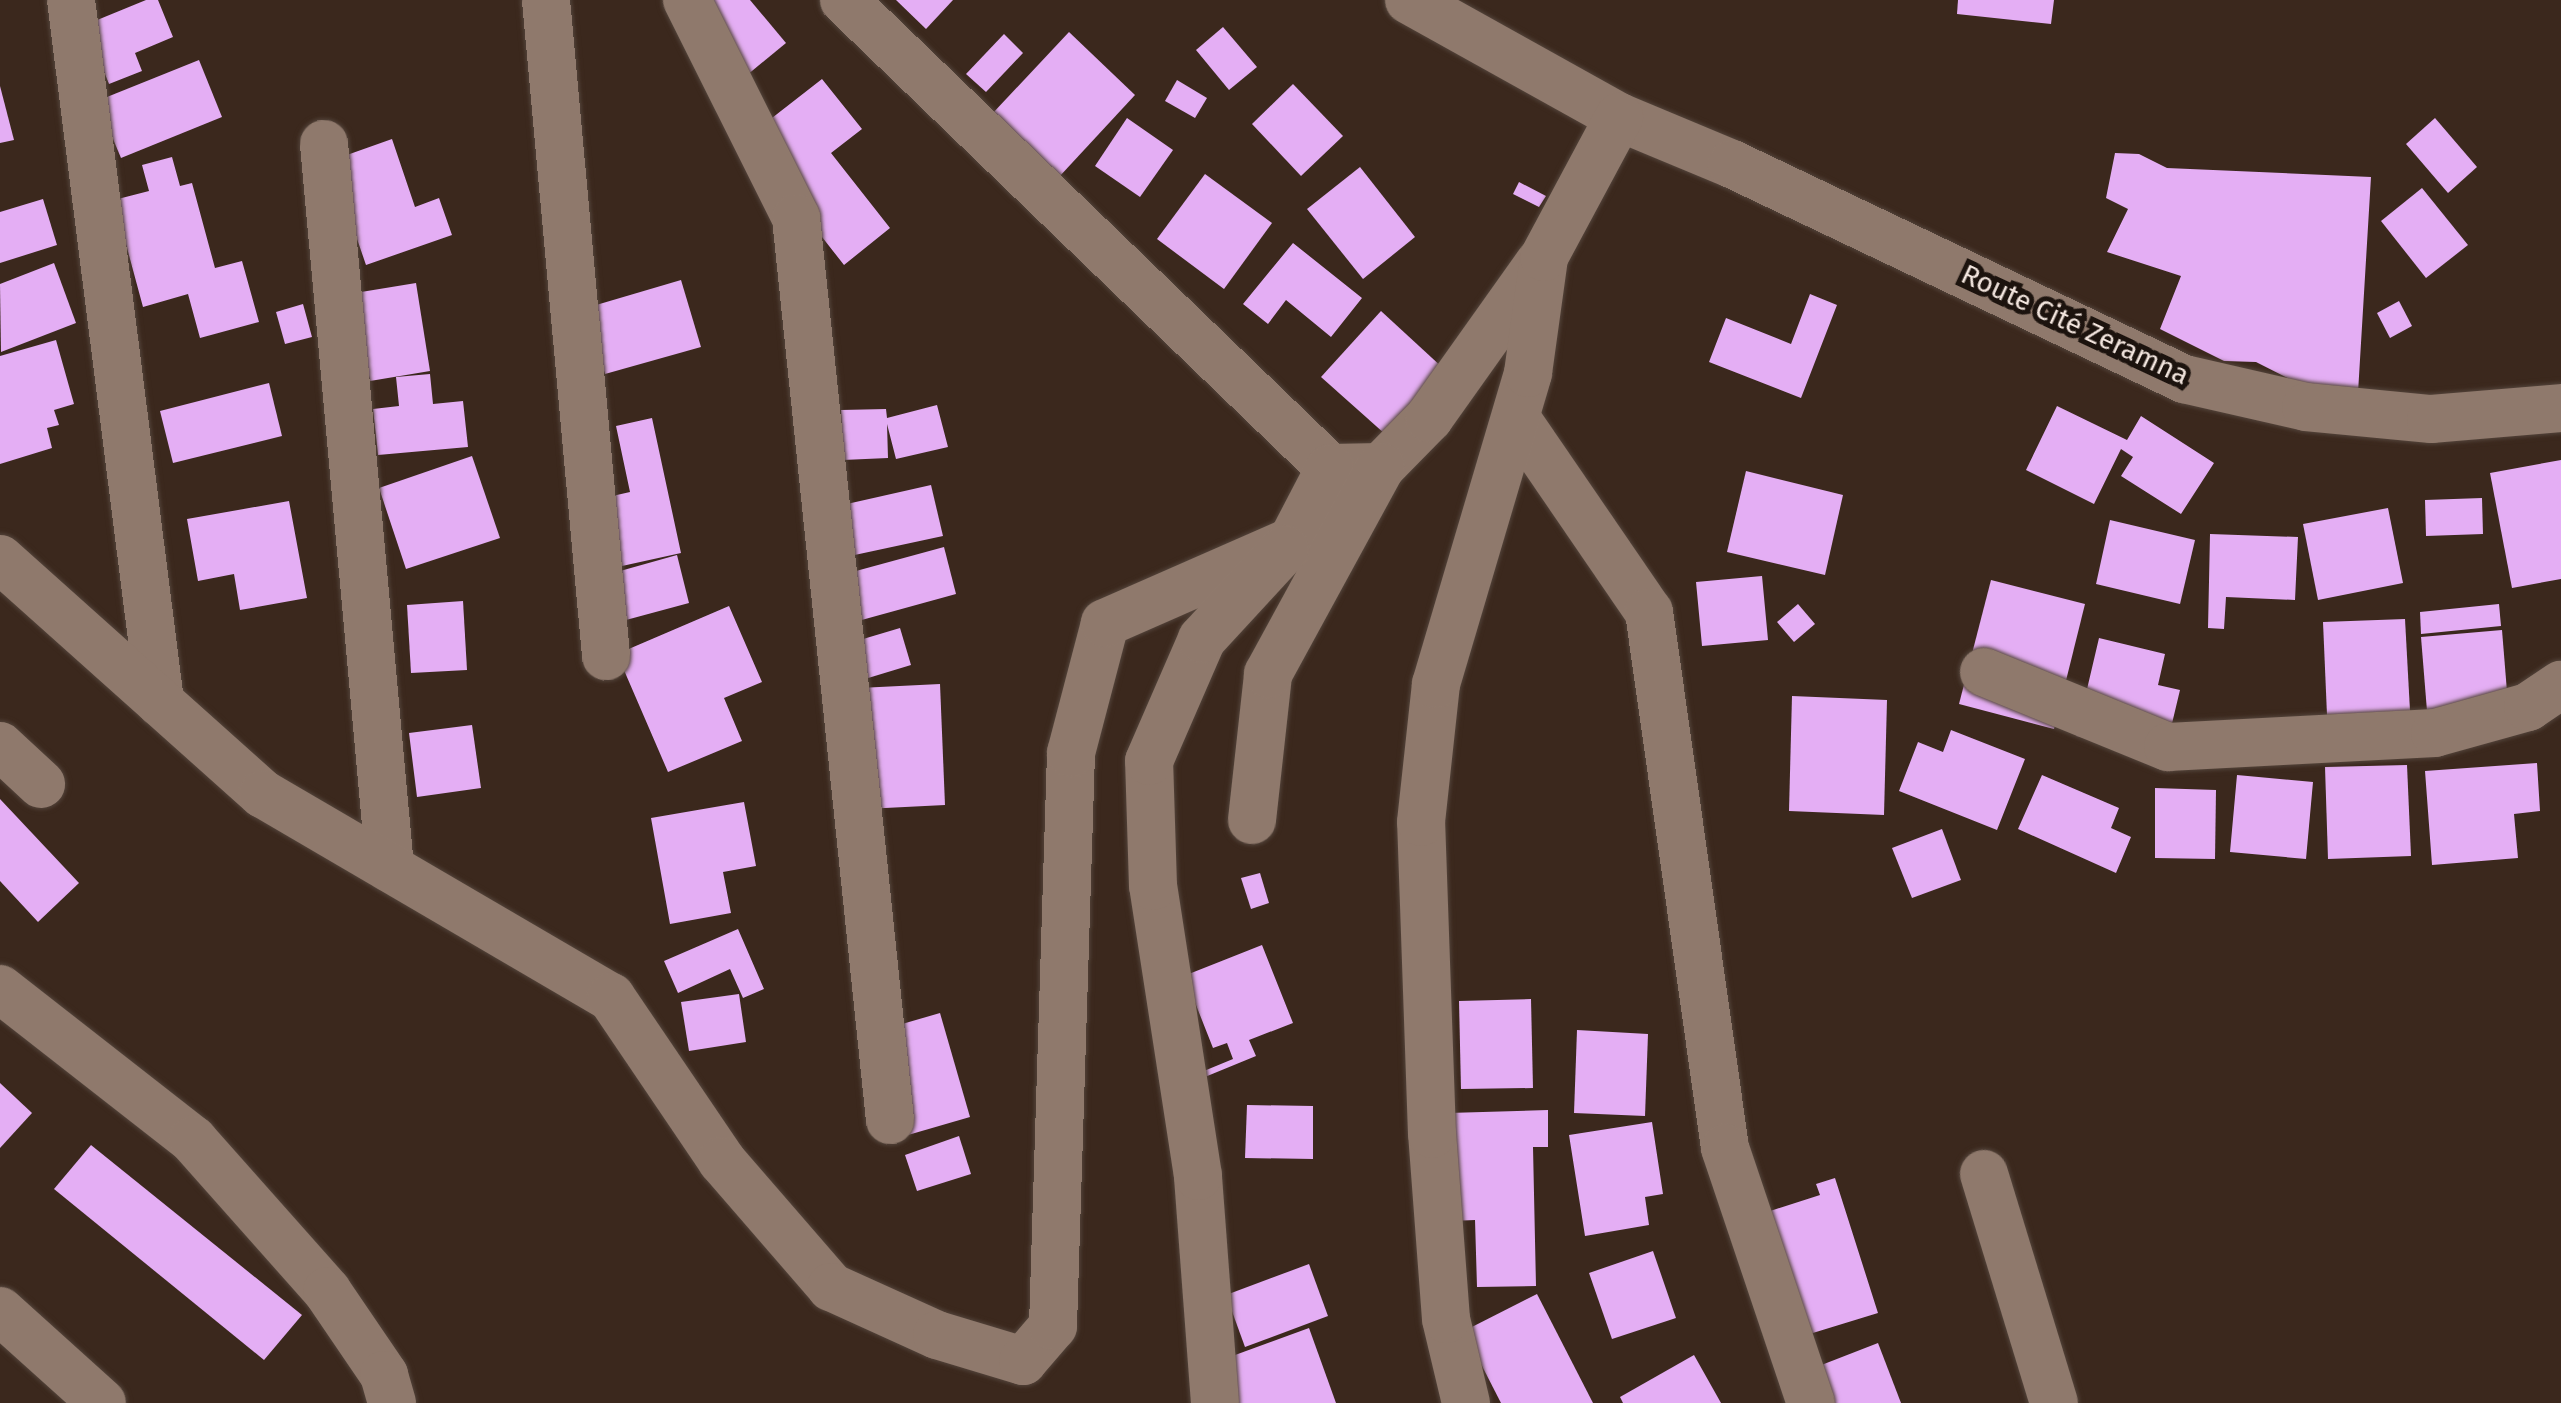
<!DOCTYPE html>
<html>
<head>
<meta charset="utf-8">
<style>
  body { margin:0 }
  #map { position:relative; width:2561px; height:1403px; overflow:hidden; background:#3b281d; font-family:"Fira Sans",sans-serif }
  div>[style] { position:absolute }
  [style*='--x'] { left:calc(var(--x)*1px); top:calc(var(--y)*1px); width:calc(var(--w)*1px); rotate:calc(var(--a)*1deg) }
  .building>* { inset:0; background:#e4aef4 }
  .roads { filter:drop-shadow(0 0 2px #53443b) drop-shadow(0 0 2px #53443b) }
  .minor>* { height:48px; margin:-24px; padding:0 24px; transform-origin:24px; border-radius:24px; background:#8f796c }
  span { translate:-50% -50%; white-space:nowrap; text-align:center; line-height:1.15; -webkit-text-stroke:10px #1c130e; paint-order:stroke }
  .street-label { font-size:28px; color:#f2e5de }
</style>
</head>
<body>
<div id="map">
  <div class="building">
    <i style="clip-path:polygon(146px 0,158px 0,173px 37px,135px 53px,142px 71px,109px 84px,85px 25px)"></i>
    <i style="clip-path:polygon(684px 0,750px 0,786px 43px,735px 85px)"></i>
    <i style="clip-path:polygon(896px 0,953px 0,926px 29px)"></i>
    <i style="clip-path:polygon(1958px 0,2054px 0,2051px 24px,1957px 14px)"></i>
    <i style="clip-path:polygon(1223px 27px,1257px 67px,1229px 90px,1196px 50px)"></i>
    <i style="clip-path:polygon(1069px 32px,1135px 95px,1059px 177px,992px 114px)"></i>
    <i style="clip-path:polygon(1004px 34px,1023px 53px,986px 92px,966px 74px)"></i>
    <i style="clip-path:polygon(199px 60px,222px 117px,121px 158px,97px 101px)"></i>
    <i style="clip-path:polygon(822px 79px,862px 129px,831px 153px,890px 228px,844px 265px,745px 139px)"></i>
    <i style="clip-path:polygon(1177px 80px,1207px 98px,1195px 118px,1165px 101px)"></i>
    <i style="clip-path:polygon(1293px 84px,1343px 136px,1301px 176px,1252px 124px)"></i>
    <i style="clip-path:polygon(0 86px,14px 140px,0 143px)"></i>
    <i style="clip-path:polygon(1127px 118px,1173px 150px,1140px 197px,1095px 166px)"></i>
    <i style="clip-path:polygon(2435px 118px,2477px 167px,2448px 193px,2406px 144px)"></i>
    <i style="clip-path:polygon(392px 139px,415px 207px,439px 198px,452px 235px,366px 265px,330px 161px)"></i>
    <i style="clip-path:polygon(2115px 153px,2139px 154px,2167px 168px,2371px 177px,2358px 393px,2313px 391px,2256px 362px,2224px 361px,2160px 329px,2181px 276px,2107px 252px,2128px 209px,2106px 198px)"></i>
    <i style="clip-path:polygon(172px 157px,180px 186px,192px 183px,215px 268px,242px 261px,259px 322px,200px 338px,188px 294px,143px 307px,114px 200px,149px 191px,142px 165px)"></i>
    <i style="clip-path:polygon(1360px 167px,1415px 237px,1363px 279px,1307px 209px)"></i>
    <i style="clip-path:polygon(1205px 174px,1272px 223px,1224px 289px,1157px 239px)"></i>
    <i style="clip-path:polygon(1519px 182px,1546px 196px,1539px 207px,1513px 194px)"></i>
    <i style="clip-path:polygon(2422px 188px,2468px 245px,2426px 278px,2381px 221px)"></i>
    <i style="clip-path:polygon(43px 199px,57px 245px,0 263px,0 212px)"></i>
    <i style="clip-path:polygon(1293px 243px,1362px 298px,1331px 337px,1286px 300px,1268px 324px,1243px 304px)"></i>
    <i style="clip-path:polygon(54px 263px,76px 323px,1px 352px,0 284px)"></i>
    <i style="clip-path:polygon(681px 280px,701px 347px,605px 374px,586px 308px)"></i>
    <i style="clip-path:polygon(416px 283px,430px 371px,370px 381px,355px 293px)"></i>
    <i style="clip-path:polygon(1810px 294px,1837px 305px,1801px 398px,1709px 362px,1726px 318px,1791px 344px)"></i>
    <i style="clip-path:polygon(2399px 301px,2412px 326px,2390px 338px,2377px 313px)"></i>
    <i style="clip-path:polygon(303px 304px,312px 337px,285px 344px,276px 312px)"></i>
    <i style="clip-path:polygon(1381px 311px,1444px 369px,1385px 434px,1321px 377px)"></i>
    <i style="clip-path:polygon(56px 340px,74px 404px,54px 410px,59px 425px,47px 428px,52px 448px,0 464px,0 356px)"></i>
    <i style="clip-path:polygon(430px 374px,433px 404px,463px 401px,468px 447px,378px 455px,373px 409px,399px 406px,396px 377px)"></i>
    <i style="clip-path:polygon(269px 383px,282px 436px,173px 463px,160px 411px)"></i>
    <i style="clip-path:polygon(937px 405px,948px 447px,896px 459px,887px 424px,888px 458px,843px 460px,841px 410px,886px 409px,887px 418px)"></i>
    <i style="clip-path:polygon(2057px 406px,2127px 440px,2141px 416px,2214px 463px,2181px 514px,2121px 476px,2133px 457px,2121px 449px,2094px 504px,2026px 470px)"></i>
    <i style="clip-path:polygon(652px 418px,681px 553px,613px 568px,608px 497px,630px 492px,616px 426px)"></i>
    <i style="clip-path:polygon(472px 456px,500px 538px,406px 569px,379px 488px)"></i>
    <i style="clip-path:polygon(2561px 460px,2561px 579px,2512px 588px,2490px 473px)"></i>
    <i style="clip-path:polygon(1746px 471px,1843px 495px,1825px 575px,1727px 552px)"></i>
    <i style="clip-path:polygon(931px 485px,943px 536px,850px 556px,838px 506px)"></i>
    <i style="clip-path:polygon(2482px 498px,2483px 534px,2426px 536px,2425px 500px)"></i>
    <i style="clip-path:polygon(289px 501px,307px 598px,240px 610px,234px 574px,198px 581px,187px 519px)"></i>
    <i style="clip-path:polygon(2388px 508px,2403px 583px,2318px 600px,2303px 524px)"></i>
    <i style="clip-path:polygon(2110px 520px,2195px 540px,2180px 604px,2096px 584px)"></i>
    <i style="clip-path:polygon(2210px 534px,2298px 537px,2295px 600px,2226px 597px,2224px 629px,2208px 628px)"></i>
    <i style="clip-path:polygon(944px 547px,956px 594px,858px 621px,845px 574px)"></i>
    <i style="clip-path:polygon(677px 555px,689px 603px,626px 620px,613px 573px)"></i>
    <i style="clip-path:polygon(1762px 576px,1768px 640px,1702px 646px,1696px 582px)"></i>
    <i style="clip-path:polygon(1991px 580px,2085px 604px,2054px 729px,1959px 704px)"></i>
    <i style="clip-path:polygon(463px 601px,467px 670px,411px 673px,407px 605px)"></i>
    <i style="clip-path:polygon(1798px 604px,1815px 624px,1794px 642px,1777px 622px)"></i>
    <i style="clip-path:polygon(2499px 604px,2501px 626px,2421px 634px,2420px 612px)"></i>
    <i style="clip-path:polygon(729px 606px,762px 682px,724px 698px,742px 741px,668px 772px,617px 654px)"></i>
    <i style="clip-path:polygon(2405px 619px,2410px 711px,2327px 715px,2323px 622px)"></i>
    <i style="clip-path:polygon(900px 628px,911px 665px,855px 682px,843px 645px)"></i>
    <i style="clip-path:polygon(2502px 630px,2508px 704px,2427px 711px,2421px 637px)"></i>
    <i style="clip-path:polygon(2099px 638px,2165px 654px,2158px 685px,2180px 690px,2164px 757px,2076px 736px)"></i>
    <i style="clip-path:polygon(940px 684px,945px 805px,865px 809px,859px 688px)"></i>
    <i style="clip-path:polygon(1792px 696px,1887px 700px,1884px 815px,1789px 811px)"></i>
    <i style="clip-path:polygon(472px 725px,481px 788px,417px 797px,409px 733px)"></i>
    <i style="clip-path:polygon(1951px 730px,2025px 759px,1997px 830px,1899px 791px,1918px 742px,1943px 752px)"></i>
    <i style="clip-path:polygon(2537px 763px,2540px 811px,2514px 814px,2518px 858px,2432px 865px,2425px 771px)"></i>
    <i style="clip-path:polygon(2407px 765px,2411px 856px,2328px 859px,2325px 767px)"></i>
    <i style="clip-path:polygon(2042px 775px,2119px 808px,2111px 828px,2131px 837px,2116px 873px,2018px 829px)"></i>
    <i style="clip-path:polygon(2237px 775px,2313px 782px,2306px 859px,2230px 852px)"></i>
    <i style="clip-path:polygon(2155px 788px,2216px 790px,2215px 859px,2155px 858px)"></i>
    <i style="clip-path:polygon(0 799px,79px 883px,38px 922px,0 881px)"></i>
    <i style="clip-path:polygon(744px 802px,756px 866px,723px 872px,731px 913px,670px 924px,651px 818px)"></i>
    <i style="clip-path:polygon(1942px 829px,1961px 880px,1912px 898px,1892px 848px)"></i>
    <i style="clip-path:polygon(1260px 873px,1269px 903px,1251px 909px,1241px 878px)"></i>
    <i style="clip-path:polygon(738px 929px,764px 989px,743px 998px,730px 969px,678px 993px,664px 961px)"></i>
    <i style="clip-path:polygon(1262px 945px,1293px 1023px,1249px 1040px,1256px 1056px,1200px 1079px,1199px 1073px,1233px 1059px,1227px 1043px,1213px 1048px,1192px 995px,1161px 985px)"></i>
    <i style="clip-path:polygon(739px 994px,746px 1042px,689px 1051px,681px 1002px)"></i>
    <i style="clip-path:polygon(1531px 999px,1533px 1088px,1461px 1089px,1459px 1001px)"></i>
    <i style="clip-path:polygon(940px 1013px,970px 1117px,908px 1135px,878px 1031px)"></i>
    <i style="clip-path:polygon(1577px 1030px,1648px 1034px,1645px 1116px,1574px 1113px)"></i>
    <i style="clip-path:polygon(0 1083px,32px 1113px,0 1148px)"></i>
    <i style="clip-path:polygon(1247px 1105px,1313px 1106px,1313px 1159px,1245px 1158px)"></i>
    <i style="clip-path:polygon(1548px 1110px,1548px 1147px,1533px 1147px,1536px 1286px,1477px 1287px,1475px 1220px,1451px 1221px,1448px 1113px)"></i>
    <i style="clip-path:polygon(1652px 1122px,1663px 1194px,1645px 1197px,1649px 1225px,1585px 1236px,1569px 1135px)"></i>
    <i style="clip-path:polygon(959px 1136px,971px 1174px,917px 1191px,905px 1155px)"></i>
    <i style="clip-path:polygon(91px 1145px,302px 1315px,264px 1360px,54px 1189px)"></i>
    <i style="clip-path:polygon(1835px 1178px,1878px 1313px,1803px 1336px,1764px 1213px,1820px 1195px,1816px 1184px)"></i>
    <i style="clip-path:polygon(1653px 1251px,1676px 1318px,1612px 1339px,1589px 1273px)"></i>
    <i style="clip-path:polygon(1309px 1264px,1328px 1316px,1245px 1347px,1226px 1295px)"></i>
    <i style="clip-path:polygon(1537px 1294px,1593px 1403px,1501px 1403px,1464px 1331px)"></i>
    <i style="clip-path:polygon(1309px 1328px,1336px 1403px,1218px 1403px,1205px 1366px)"></i>
    <i style="clip-path:polygon(1878px 1343px,1901px 1403px,1798px 1403px,1788px 1378px)"></i>
    <i style="clip-path:polygon(1694px 1355px,1721px 1403px,1623px 1403px,1620px 1397px)"></i>
  </div>
  <div class="roads">
    <div class="minor">
      <i style="--x:71;--y:0;--w:708;--a:82.77"></i>
      <i style="--x:546;--y:0;--w:659;--a:84.77"></i>
      <i style="--x:687;--y:0;--w:244;--a:63.4"></i>
      <i style="--x:796;--y:218;--w:907;--a:84.05"></i>
      <i style="--x:844;--y:0;--w:675;--a:43.92"></i>
      <i style="--x:1330;--y:468;--w:51;--a:-1.1"></i>
      <i style="--x:1381;--y:467;--w:69;--a:-45.6"></i>
      <i style="--x:1429;--y:418;--w:190;--a:-54.6"></i>
      <i style="--x:1409;--y:0;--w:240;--a:29.1"></i>
      <i style="--x:1619;--y:117;--w:122;--a:22.6"></i>
      <i style="--x:1732;--y:164;--w:501;--a:25.44"></i>
      <i style="--x:2184;--y:379;--w:125;--a:12.9"></i>
      <i style="--x:2306;--y:407;--w:126;--a:5.5"></i>
      <i style="--x:2431;--y:419;--w:130;--a:-4.8"></i>
      <i style="--x:324;--y:144;--w:727;--a:84.79"></i>
      <i style="--x:1516;--y:418;--w:235;--a:55.6"></i>
      <i style="--x:1649;--y:612;--w:541;--a:81.93"></i>
      <i style="--x:1725;--y:1148;--w:269;--a:71.4"></i>
      <i style="--x:0;--y:559;--w:353;--a:41.8"></i>
      <i style="--x:263;--y:794;--w:403;--a:30.3"></i>
      <i style="--x:611;--y:997;--w:198;--a:55.9"></i>
      <i style="--x:722;--y:1161;--w:167;--a:49.1"></i>
      <i style="--x:831;--y:1287;--w:116;--a:24.4"></i>
      <i style="--x:937;--y:1335;--w:90;--a:16.8"></i>
      <i style="--x:1023;--y:1361;--w:46;--a:-49.4"></i>
      <i style="--x:1053;--y:1326;--w:573;--a:-88.2"></i>
      <i style="--x:1071;--y:753;--w:134;--a:-75.3"></i>
      <i style="--x:1105;--y:623;--w:204;--a:-23.7"></i>
      <i style="--x:1292;--y:541;--w:82;--a:-62.5"></i>
      <i style="--x:1984;--y:672;--w:199;--a:22.2"></i>
      <i style="--x:2168;--y:747;--w:267;--a:-3"></i>
      <i style="--x:2435;--y:733;--w:97;--a:-15.6"></i>
      <i style="--x:2528;--y:707;--w:40;--a:-34"></i>
      <i style="--x:0;--y:746;--w:56;--a:42.8"></i>
      <i style="--x:1252;--y:820;--w:147;--a:-83.7"></i>
      <i style="--x:1268;--y:674;--w:236;--a:-61.4"></i>
      <i style="--x:0;--y:989;--w:245;--a:38"></i>
      <i style="--x:193;--y:1140;--w:202;--a:48.4"></i>
      <i style="--x:327;--y:1291;--w:102;--a:55.8"></i>
      <i style="--x:384;--y:1375;--w:29;--a:74"></i>
      <i style="--x:1984;--y:1174;--w:239;--a:73"></i>
      <i style="--x:0;--y:1311;--w:137;--a:42"></i>
      <i style="--x:1215;--y:1403;--w:228;--a:-94.3"></i>
      <i style="--x:1198;--y:1176;--w:293;--a:-98.8"></i>
      <i style="--x:1153;--y:886;--w:125;--a:-91.8"></i>
      <i style="--x:1149;--y:761;--w:133;--a:-66.5"></i>
      <i style="--x:1202;--y:639;--w:122;--a:-47.3"></i>
      <i style="--x:1466;--y:1403;--w:86;--a:-103.4"></i>
      <i style="--x:1446;--y:1319;--w:186;--a:-94.3"></i>
      <i style="--x:1432;--y:1134;--w:312;--a:-92"></i>
      <i style="--x:1421;--y:822;--w:139;--a:-83.8"></i>
      <i style="--x:1436;--y:684;--w:324;--a:-73.5"></i>
      <i style="--x:1528;--y:373;--w:117;--a:-82.1"></i>
      <i style="--x:1544;--y:257;--w:159;--a:-61.8"></i>
    </div>
  </div>
  <div class="street-label">
    <span style="left:2075px;top:325px;rotate:25deg">Route Cité Zeramna</span>
  </div>
</div>
</body>
</html>
